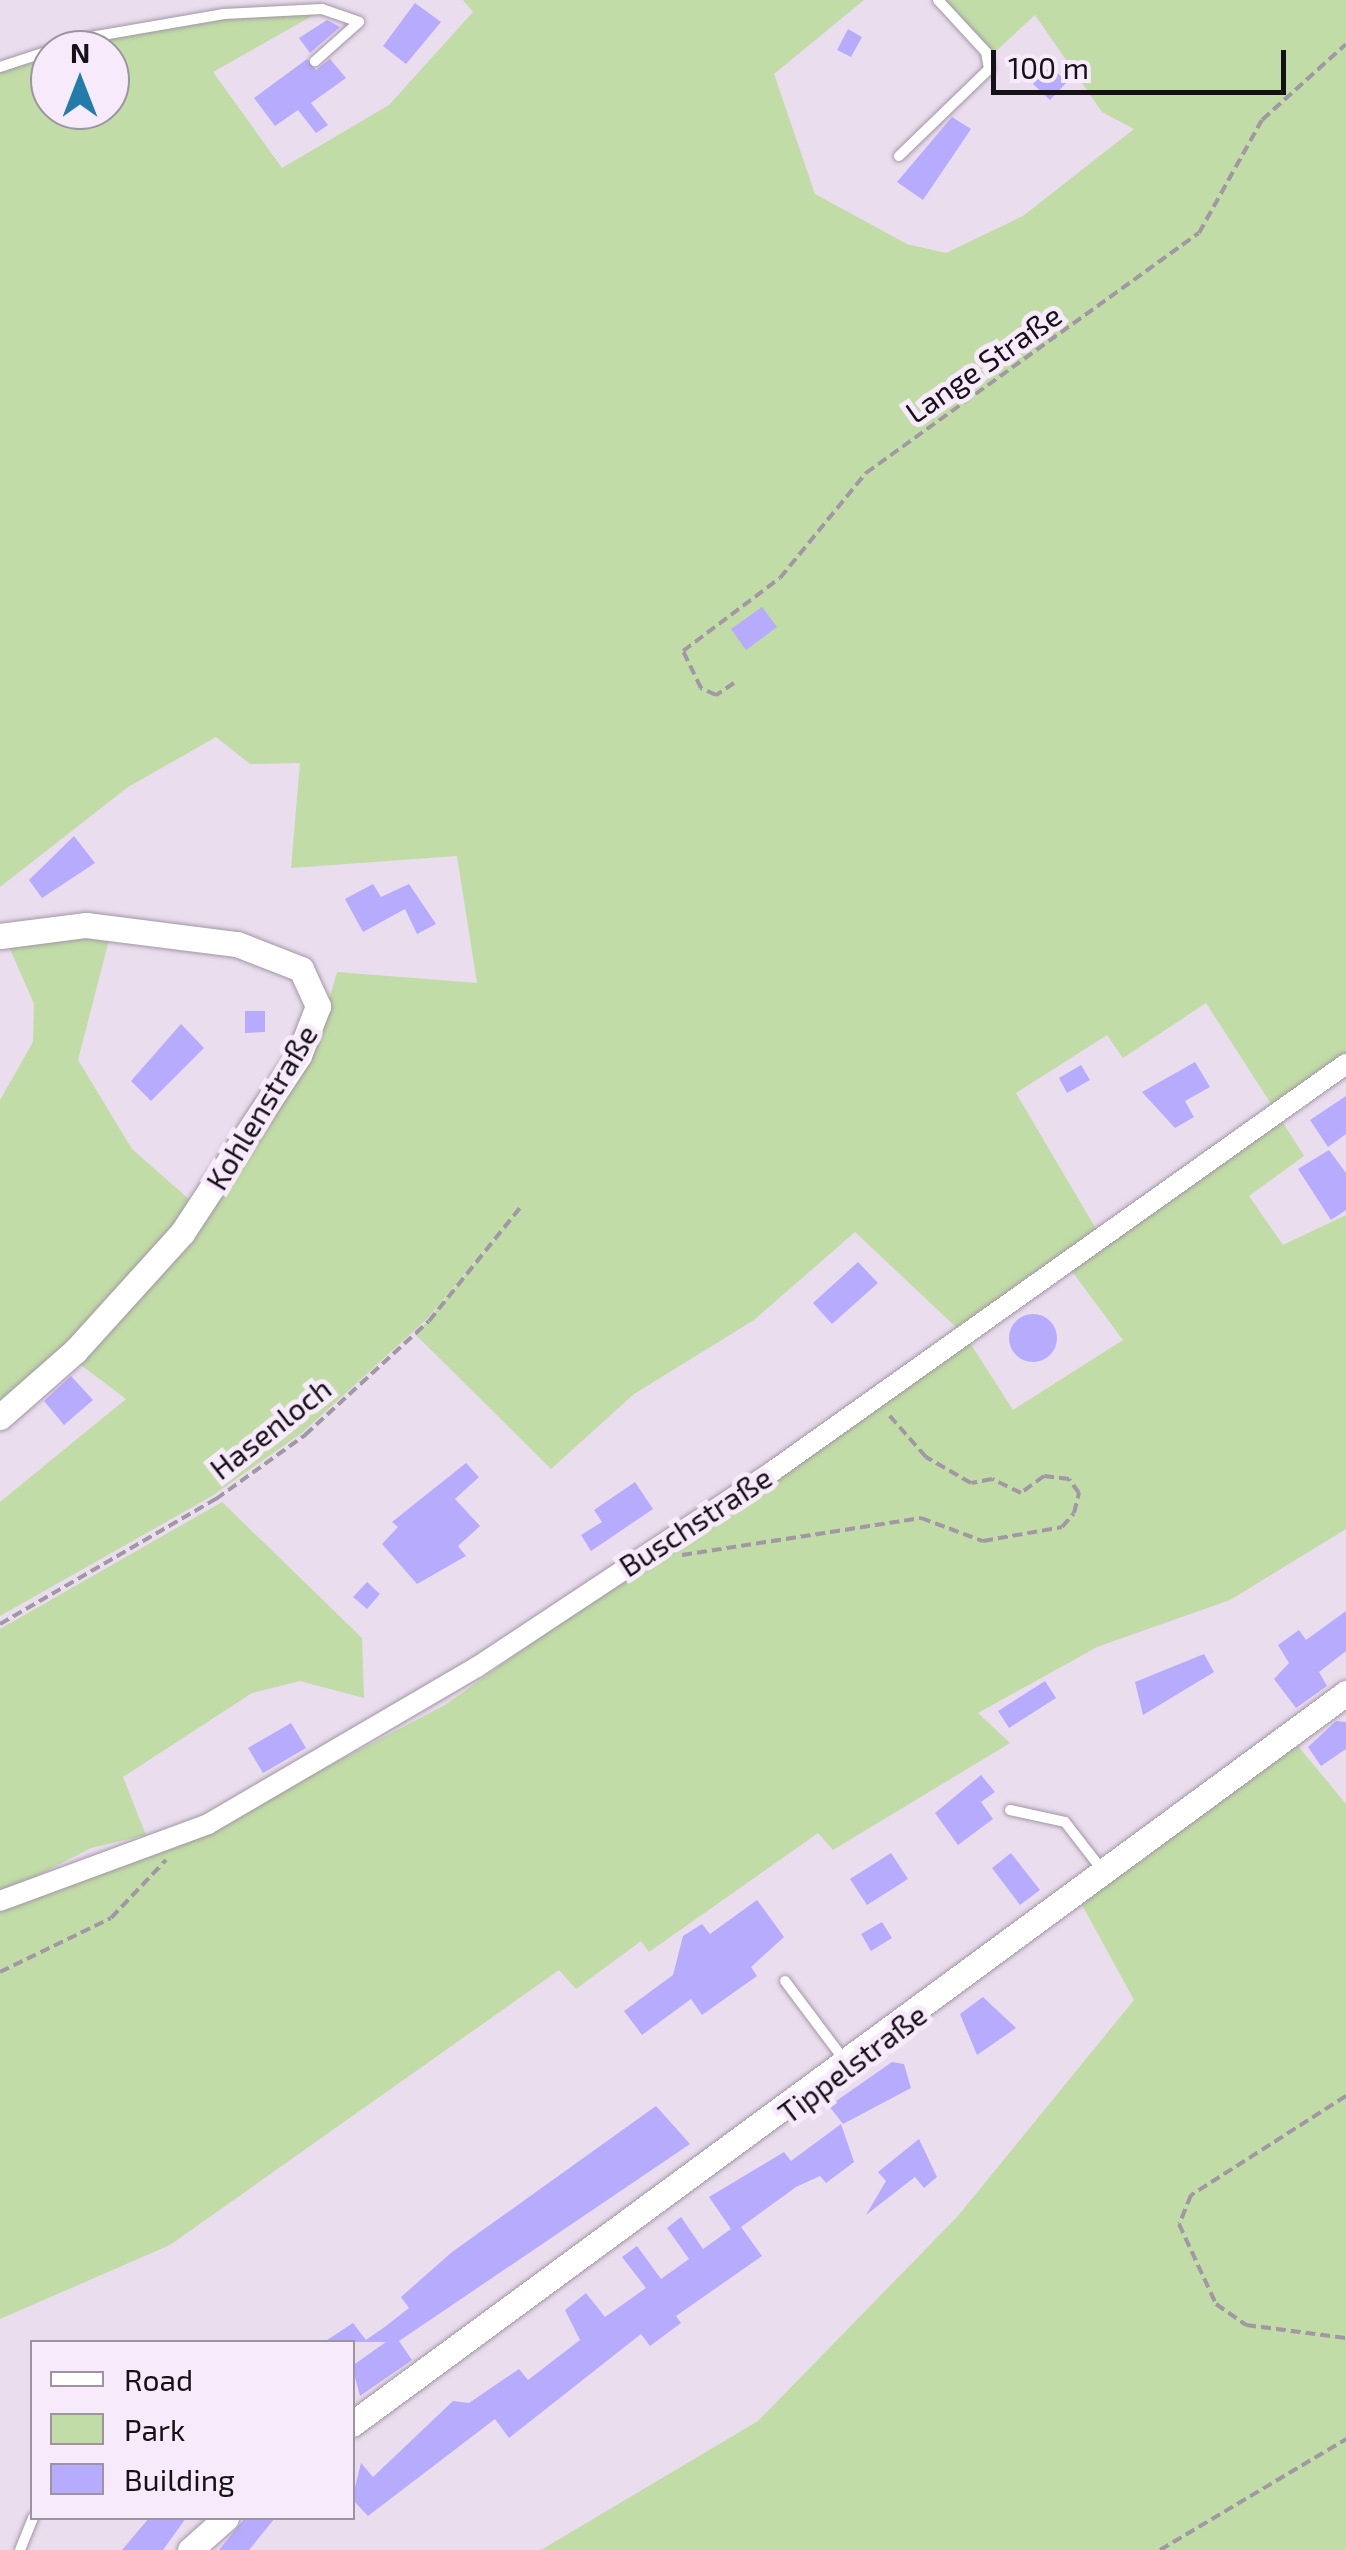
<!DOCTYPE html>
<html>
<head>
<meta charset="utf-8">
<style>
  body { margin:0 }
  #map { position:relative; width:1346px; height:2550px; overflow:hidden; background:#eaddee; font-family:"Exo 2",sans-serif }
  div>[style] { position:absolute }
  [style*='--x'] { left:calc(var(--x)*1px); top:calc(var(--y)*1px); width:calc(var(--w)*1px); rotate:calc(var(--a)*1deg) }
  .green>* { inset:0; background:#c1dca6 }
  .building>* { inset:0; background:#b7abfd }
  .round { border-radius:50% }
  .path>* { height:4px; margin-top:-2px; transform-origin:0; background:repeating-linear-gradient(90deg,#a297a4 0 10px,transparent 0 15px) }
  .roads { filter:drop-shadow(0 0 2px #a296a5) drop-shadow(0 0 2px #a296a5) }
  .service>* { height:10px; margin:-5px; padding:0 5px; transform-origin:5px; border-radius:5px; background:#fff }
  .minor>* { height:20px; margin:-10px; padding:0 10px; transform-origin:10px; border-radius:10px; background:#fff }
  .tertiary>* { height:25px; margin:-12.5px; padding:0 12.5px; transform-origin:12.5px; border-radius:12.5px; background:#fff }
  span { translate:-50% -50%; white-space:nowrap; text-align:center; line-height:1.15; -webkit-text-stroke:10px #f7ebfb; paint-order:stroke }
  .street-label { font-size:30px; color:#161117 }
  .legend { position:absolute; left:30px; top:2340px; width:325px; height:180px; box-sizing:border-box; background:#f7ebfb; border:2px solid #9d94a0; margin:0; padding:12px 18px; list-style:none; font-size:30px; color:#161117 }
  .legend li { display:flex; align-items:center; gap:20px; height:50px }
  .legend b { width:50px; border:2px solid #9d94a0 }
  .north { position:absolute; left:30px; top:30px; width:100px; height:100px; box-sizing:border-box; background:#f7ebfb; border:2px solid #9d94a0; border-radius:50%; rotate:0deg; font-size:28px; font-weight:700; line-height:40px; text-align:center; color:#161117 }
  .north::after { content:''; display:block; margin:auto; width:35px; height:45px; background:#227caa; clip-path:polygon(50% 0,100% 100%,50% 72%,0 100%) }
  .scale { position:absolute; left:991px; top:50px; width:295px; height:45px; box-sizing:border-box; border:5px solid #161117; border-top:0; padding-left:12px; font-size:30px; line-height:35px; white-space:nowrap; color:#161117; -webkit-text-stroke:8px #f7ebfb; paint-order:stroke }
</style>
</head>
<body>
<div id="map">
  <div class="green">
    <i style="clip-path:polygon(463px 0,864px 0,774px 74px,815px 194px,907px 244px,946px 253px,1023px 216px,1134px 129px,1102px 112px,1035px 15px,994px 53px,945px 0,1346px 0,1346px 1057px,1275px 1110px,1206px 1003px,1123px 1058px,1107px 1035px,1016px 1093px,1099px 1234px,958px 1329px,855px 1232px,754px 1320px,634px 1394px,551px 1469px,416px 1335px,524px 1202px,428px 1318px,303px 1432px,212px 1496px,0 1616px,0 1502px,126px 1399px,73px 1359px,322px 1025px,337px 972px,477px 983px,457px 856px,291px 868px,300px 763px,250px 764px,216px 737px,128px 787px,0 887px,0 72px,50px 52px,50px 110px,110px 110px,110px 50px,56px 50px,218px 18px,321px 11px,213px 72px,282px 168px,389px 105px,473px 12px)"></i>
    <i style="clip-path:polygon(111px 932px,78px 1060px,132px 1149px,191px 1201px,105px 1312px,0 1408px,0 1100px,33px 1042px,34px 1004px,7px 942px)"></i>
    <i style="clip-path:polygon(1280px 1118px,1304px 1156px,1249px 1196px,1283px 1245px,1346px 1215px,1346px 1529px,1230px 1600px,1097px 1647px,978px 1713px,1010px 1743px,833px 1850px,818px 1833px,649px 1952px,641px 1941px,576px 1989px,559px 1970px,170px 2245px,0 2319px,0 1904px,100px 1853px,214px 1826px,445px 1705px,965px 1335px,1013px 1410px,1123px 1340px,1068px 1266px)"></i>
    <i style="clip-path:polygon(222px 1502px,362px 1638px,364px 1698px,300px 1681px,252px 1693px,123px 1777px,146px 1835px,91px 1848px,0 1895px,0 1629px)"></i>
    <i style="clip-path:polygon(1293px 1740px,1346px 1804px,1346px 2550px,541px 2550px,758px 2421px,957px 2217px,1134px 2000px,1081px 1903px)"></i>
  </div>
  <div class="building">
    <i style="clip-path:polygon(415px 3px,441px 22px,406px 64px,383px 46px)"></i>
    <i style="clip-path:polygon(327px 20px,340px 27px,310px 53px,299px 38px)"></i>
    <i style="clip-path:polygon(848px 29px,862px 37px,851px 57px,837px 50px)"></i>
    <i style="clip-path:polygon(307px 59px,316px 70px,330px 59px,346px 78px,311px 103px,328px 125px,316px 133px,298px 110px,275px 126px,254px 98px)"></i>
    <i style="clip-path:polygon(1050px 66px,1067px 82px,1050px 100px,1033px 84px)"></i>
    <i style="clip-path:polygon(952px 117px,971px 129px,923px 200px,897px 182px)"></i>
    <i style="clip-path:polygon(762px 607px,777px 627px,746px 650px,731px 629px)"></i>
    <i style="clip-path:polygon(74px 836px,95px 863px,42px 898px,29px 880px)"></i>
    <i style="clip-path:polygon(373px 884px,381px 897px,409px 884px,436px 924px,417px 934px,405px 909px,363px 932px,345px 899px)"></i>
    <i style="clip-path:polygon(245px 1011px,265px 1011px,265px 1032px,245px 1033px)"></i>
    <i style="clip-path:polygon(181px 1024px,204px 1048px,151px 1101px,131px 1081px)"></i>
    <i style="clip-path:polygon(1195px 1062px,1210px 1087px,1185px 1101px,1194px 1117px,1175px 1128px,1142px 1092px)"></i>
    <i style="clip-path:polygon(1081px 1065px,1090px 1080px,1067px 1093px,1059px 1078px)"></i>
    <i style="clip-path:polygon(1346px 1096px,1346px 1134px,1328px 1147px,1310px 1120px)"></i>
    <i style="clip-path:polygon(1329px 1150px,1346px 1173px,1346px 1210px,1331px 1220px,1298px 1169px)"></i>
    <i style="clip-path:polygon(858px 1262px,878px 1283px,832px 1324px,813px 1303px)"></i>
    <i class="round" style="left:1009px;top:1314px;width:48px;height:48px"></i>
    <i style="clip-path:polygon(71px 1376px,93px 1400px,64px 1425px,44px 1401px)"></i>
    <i style="clip-path:polygon(466px 1463px,479px 1477px,455px 1499px,480px 1526px,458px 1546px,466px 1556px,417px 1584px,382px 1544px,398px 1527px,392px 1522px)"></i>
    <i style="clip-path:polygon(635px 1482px,653px 1509px,591px 1551px,581px 1535px,602px 1522px,594px 1510px)"></i>
    <i style="clip-path:polygon(367px 1582px,380px 1594px,367px 1609px,353px 1597px)"></i>
    <i style="clip-path:polygon(1346px 1611px,1346px 1651px,1319px 1672px,1327px 1686px,1296px 1708px,1274px 1679px,1289px 1663px,1278px 1645px,1299px 1630px,1306px 1640px)"></i>
    <i style="clip-path:polygon(1204px 1654px,1214px 1672px,1143px 1715px,1135px 1682px)"></i>
    <i style="clip-path:polygon(1045px 1681px,1056px 1698px,1009px 1728px,998px 1711px)"></i>
    <i style="clip-path:polygon(1336px 1721px,1346px 1722px,1346px 1749px,1321px 1766px,1308px 1747px)"></i>
    <i style="clip-path:polygon(291px 1723px,306px 1748px,263px 1773px,248px 1748px)"></i>
    <i style="clip-path:polygon(981px 1775px,995px 1792px,981px 1802px,993px 1819px,958px 1845px,935px 1813px)"></i>
    <i style="clip-path:polygon(891px 1853px,908px 1879px,867px 1905px,850px 1879px)"></i>
    <i style="clip-path:polygon(1011px 1853px,1040px 1890px,1020px 1905px,992px 1868px)"></i>
    <i style="clip-path:polygon(757px 1900px,784px 1937px,751px 1967px,757px 1976px,702px 2015px,691px 1999px,642px 2035px,624px 2011px,673px 1975px,683px 1936px,702px 1924px,710px 1934px)"></i>
    <i style="clip-path:polygon(882px 1922px,892px 1938px,871px 1951px,861px 1934px)"></i>
    <i style="clip-path:polygon(983px 1997px,1016px 2028px,977px 2055px,960px 2014px)"></i>
    <i style="clip-path:polygon(892px 2062px,904px 2064px,911px 2088px,843px 2124px,829px 2106px)"></i>
    <i style="clip-path:polygon(656px 2106px,690px 2144px,399px 2341px,412px 2360px,360px 2396px,352px 2366px,386px 2342px,324px 2342px,353px 2323px,366px 2340px,386px 2326px,409px 2308px,401px 2297px,452px 2252px)"></i>
    <i style="clip-path:polygon(841px 2124px,854px 2162px,826px 2183px,820px 2176px,796px 2187px,741px 2227px,762px 2256px,676px 2316px,681px 2323px,650px 2346px,641px 2334px,509px 2438px,495px 2419px,368px 2516px,352px 2499px,361px 2463px,373px 2477px,453px 2401px,469px 2403px,519px 2369px,528px 2380px,580px 2340px,565px 2310px,586px 2293px,605px 2317px,646px 2288px,622px 2257px,637px 2246px,661px 2279px,689px 2259px,667px 2228px,681px 2217px,703px 2249px,731px 2229px,709px 2197px,784px 2152px,791px 2161px)"></i>
    <i style="clip-path:polygon(919px 2139px,937px 2177px,924px 2188px,915px 2177px,866px 2215px,886px 2181px,878px 2172px)"></i>
    <i style="clip-path:polygon(149px 2518px,186px 2518px,163px 2550px,122px 2550px)"></i>
    <i style="clip-path:polygon(245px 2518px,275px 2518px,249px 2550px,219px 2550px)"></i>
  </div>
  <div class="path">
    <i style="--x:734;--y:683;--w:22;--a:146"></i>
    <i style="--x:716;--y:695;--w:17;--a:-155"></i>
    <i style="--x:701;--y:688;--w:41;--a:-115.9"></i>
    <i style="--x:683;--y:651;--w:121;--a:-37"></i>
    <i style="--x:780;--y:578;--w:136;--a:-50.7"></i>
    <i style="--x:866;--y:473;--w:410;--a:-35.8"></i>
    <i style="--x:1199;--y:233;--w:129;--a:-60.9"></i>
    <i style="--x:1262;--y:120;--w:113;--a:-42.1"></i>
    <i style="--x:682;--y:1555;--w:242;--a:-8.8"></i>
    <i style="--x:921;--y:1518;--w:66;--a:20.4"></i>
    <i style="--x:983;--y:1541;--w:80;--a:-10"></i>
    <i style="--x:1062;--y:1527;--w:18;--a:-49"></i>
    <i style="--x:1074;--y:1513;--w:21;--a:-76"></i>
    <i style="--x:1079;--y:1493;--w:17;--a:-126"></i>
    <i style="--x:1069;--y:1479;--w:25;--a:-173"></i>
    <i style="--x:1044;--y:1476;--w:29;--a:144"></i>
    <i style="--x:1021;--y:1493;--w:32;--a:-154"></i>
    <i style="--x:992;--y:1479;--w:21;--a:169"></i>
    <i style="--x:971;--y:1483;--w:52;--a:-150"></i>
    <i style="--x:926;--y:1457;--w:56;--a:-131.4"></i>
    <i style="--x:0;--y:1624;--w:250;--a:-30.1"></i>
    <i style="--x:216;--y:1499;--w:110;--a:-35.7"></i>
    <i style="--x:305;--y:1435;--w:168;--a:-42.6"></i>
    <i style="--x:429;--y:1321;--w:145;--a:-51.2"></i>
    <i style="--x:0;--y:1972;--w:123;--a:-25.9"></i>
    <i style="--x:111;--y:1918;--w:80;--a:-46.5"></i>
    <i style="--x:1346;--y:2096;--w:184;--a:147.4"></i>
    <i style="--x:1191;--y:2195;--w:31;--a:112"></i>
    <i style="--x:1179;--y:2224;--w:88;--a:65.2"></i>
    <i style="--x:1216;--y:2304;--w:37;--a:35"></i>
    <i style="--x:1246;--y:2325;--w:101;--a:7.4"></i>
    <i style="--x:1160;--y:2550;--w:217;--a:-30.8"></i>
  </div>
  <div class="roads">
    <div class="service">
      <i style="--x:0;--y:67;--w:96;--a:-18.2"></i>
      <i style="--x:91;--y:37;--w:135;--a:-9.8"></i>
      <i style="--x:224;--y:14;--w:98;--a:-2.9"></i>
      <i style="--x:322;--y:9;--w:39;--a:19"></i>
      <i style="--x:359;--y:22;--w:59;--a:138.4"></i>
      <i style="--x:899;--y:156;--w:125;--a:-44"></i>
      <i style="--x:989;--y:69;--w:17;--a:-100"></i>
      <i style="--x:986;--y:52;--w:71;--a:-132.7"></i>
      <i style="--x:1010;--y:1810;--w:56;--a:12.3"></i>
      <i style="--x:1065;--y:1822;--w:62;--a:52.2"></i>
      <i style="--x:785;--y:1981;--w:100;--a:53.1"></i>
      <i style="--x:20;--y:2550;--w:35;--a:-68"></i>
    </div>
    <div class="minor">
      <i style="--x:0;--y:1901;--w:222;--a:-20.3"></i>
      <i style="--x:208;--y:1824;--w:311;--a:-30.3"></i>
      <i style="--x:477;--y:1667;--w:355;--a:-33.5"></i>
      <i style="--x:773;--y:1471;--w:703;--a:-35.39"></i>
    </div>
    <div class="tertiary">
      <i style="--x:0;--y:936;--w:87;--a:-7.3"></i>
      <i style="--x:86;--y:925;--w:152;--a:7.2"></i>
      <i style="--x:237;--y:944;--w:69;--a:21.3"></i>
      <i style="--x:301;--y:969;--w:41;--a:65.3"></i>
      <i style="--x:318;--y:1006;--w:53;--a:111.2"></i>
      <i style="--x:299;--y:1055;--w:213;--a:123.3"></i>
      <i style="--x:182;--y:1233;--w:159;--a:132.2"></i>
      <i style="--x:75;--y:1351;--w:100;--a:138.7"></i>
      <i style="--x:352;--y:2424;--w:1234;--a:-36.33"></i>
      <i style="--x:190;--y:2550;--w:48;--a:-41.6"></i>
    </div>
  </div>
  <div class="street-label">
    <span style="left:983px;top:363px;rotate:-35deg">Lange Straße</span>
    <span style="left:261px;top:1107px;rotate:-59deg">Kohlenstraße</span>
    <span style="left:270px;top:1428px;rotate:-38deg">Hasenloch</span>
    <span style="left:695px;top:1521px;rotate:-33deg">Buschstraße</span>
    <span style="left:852px;top:2063px;rotate:-37deg">Tippelstraße</span>
  </div>
  <ul class="legend">
  <li><b style="height:12px;background:#fff"></b>Road</li>
  <li><b style="height:28px;background:#c1dca6"></b>Park</li>
  <li><b style="height:28px;background:#b7abfd"></b>Building</li>
  </ul>
  <div class="north">N</div>
  <div class="scale">100 m</div>
</div>
</body>
</html>
